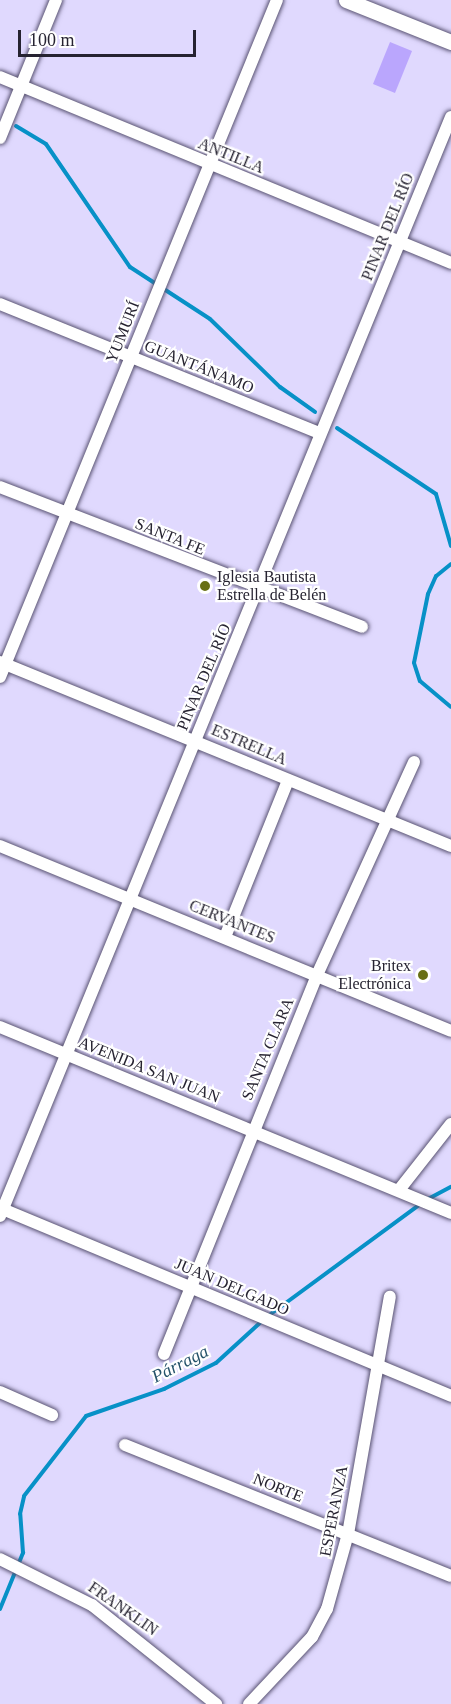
<!DOCTYPE html>
<html>
<head>
<meta charset="utf-8">
<style>
  body { margin:0 }
  #map { position:relative; width:451px; height:1704px; overflow:hidden; background:#e0d9fe; font-family:Georgia,serif }
  div>[style] { position:absolute }
  [style*='--x'] { left:calc(var(--x)*1px); top:calc(var(--y)*1px); width:calc(var(--w)*1px); rotate:calc(var(--a)*1deg) }
  .green>* { inset:0; background:#baa6fd }
  .stream>* { height:4px; margin:-2px; padding:0 2px; transform-origin:2px; border-radius:2px; background:#0791c7 }
  .roads { filter:drop-shadow(0 0 2px #595372) drop-shadow(0 0 2px #595372) }
  .minor>* { height:12px; margin:-6px; padding:0 6px; transform-origin:6px; border-radius:6px; background:#fff }
  .major>* { height:15px; margin:-7.5px; padding:0 7.5px; transform-origin:7.5px; border-radius:7.5px; background:#fff }
  .dots>* { width:16px; height:16px; translate:-50% -50%; box-sizing:border-box; border:3px solid #fff; border-radius:50% }
  span { translate:-50% -50%; white-space:nowrap; text-align:center; line-height:1.15; -webkit-text-stroke:4.5px #fff; paint-order:stroke }
  .street-label { font-size:16px; color:#262331 }
  .poi-label { font-size:16px; color:#262331 }
  .left { translate:0 -50%; text-align:left }
  .right { translate:-100% -50%; text-align:right }
  .water-label { font-size:18px; color:#26536b; font-style:italic }
  .scale { position:absolute; left:18px; top:30px; width:178px; height:27px; box-sizing:border-box; border:3px solid #262331; border-top:0; padding-left:8px; font-size:18px; line-height:21px; white-space:nowrap; color:#262331; -webkit-text-stroke:4px #fff; paint-order:stroke }
</style>
</head>
<body>
<div id="map">
  <div class="green">
    <i style="clip-path:polygon(390px 42px,412px 51px,395px 93px,373px 84px)"></i>
  </div>
  <div class="stream">
    <i style="--x:16;--y:126;--w:35;--a:31"></i>
    <i style="--x:46;--y:144;--w:149;--a:55.7"></i>
    <i style="--x:130;--y:267;--w:95;--a:33"></i>
    <i style="--x:210;--y:319;--w:98;--a:44.2"></i>
    <i style="--x:280;--y:387;--w:43;--a:35.5"></i>
    <i style="--x:337;--y:428;--w:119;--a:33.7"></i>
    <i style="--x:436;--y:494;--w:54;--a:73.9"></i>
    <i style="--x:451;--y:564;--w:19;--a:141"></i>
    <i style="--x:436;--y:576;--w:20;--a:114"></i>
    <i style="--x:428;--y:594;--w:70;--a:101.5"></i>
    <i style="--x:414;--y:663;--w:19;--a:72"></i>
    <i style="--x:420;--y:681;--w:40;--a:40"></i>
    <i style="--x:428;--y:1199;--w:26;--a:-28"></i>
    <i style="--x:268;--y:1316;--w:191;--a:-36.3"></i>
    <i style="--x:0;--y:1609;--w:61;--a:-67.7"></i>
    <i style="--x:23;--y:1553;--w:39;--a:-94"></i>
    <i style="--x:20;--y:1514;--w:18;--a:-77"></i>
    <i style="--x:24;--y:1496;--w:101;--a:-52.2"></i>
    <i style="--x:86;--y:1416;--w:83;--a:-19.1"></i>
    <i style="--x:164;--y:1389;--w:58;--a:-26.6"></i>
    <i style="--x:216;--y:1363;--w:62;--a:-42.4"></i>
  </div>
  <div class="roads">
    <div class="minor">
      <i style="--x:0;--y:77;--w:488;--a:22.4"></i>
      <i style="--x:0;--y:138;--w:149;--a:-67.9"></i>
      <i style="--x:0;--y:304;--w:345;--a:22"></i>
      <i style="--x:0;--y:487;--w:388;--a:21.1"></i>
      <i style="--x:0;--y:662;--w:487;--a:22.2"></i>
      <i style="--x:0;--y:677;--w:731;--a:-67.75"></i>
      <i style="--x:0;--y:846;--w:487;--a:22.3"></i>
      <i style="--x:225;--y:937;--w:169;--a:-68.1"></i>
      <i style="--x:0;--y:1027;--w:488;--a:22.4"></i>
      <i style="--x:399;--y:1190;--w:84;--a:-51.8"></i>
      <i style="--x:0;--y:1208;--w:489;--a:22.6"></i>
      <i style="--x:0;--y:1216;--w:1188;--a:-67.69"></i>
      <i style="--x:164;--y:1354;--w:409;--a:-68"></i>
      <i style="--x:317;--y:975;--w:234;--a:-65.5"></i>
      <i style="--x:0;--y:1392;--w:57;--a:23.9"></i>
      <i style="--x:125;--y:1445;--w:351;--a:21.9"></i>
      <i style="--x:0;--y:1559;--w:103;--a:26.6"></i>
      <i style="--x:92;--y:1605;--w:159;--a:38.6"></i>
      <i style="--x:249;--y:1704;--w:92;--a:-46.8"></i>
      <i style="--x:312;--y:1637;--w:32;--a:-62"></i>
      <i style="--x:327;--y:1609;--w:78;--a:-74.4"></i>
      <i style="--x:348;--y:1534;--w:241;--a:-80"></i>
    </div>
    <div class="major">
      <i style="--x:346;--y:0;--w:113;--a:21.8"></i>
    </div>
  </div>
  <div class="dots">
    <i style="left:205px;top:586px;background:#686f15"></i>
    <i style="left:423px;top:975px;background:#686f15"></i>
  </div>
  <div class="street-label">
    <span style="left:231px;top:156px;rotate:22deg">ANTILLA</span>
    <span style="left:388px;top:227px;rotate:-68deg">PINAR DEL RÍO</span>
    <span style="left:123px;top:332px;rotate:-68deg">YUMURÍ</span>
    <span style="left:199px;top:367px;rotate:22deg">GUANTÁNAMO</span>
    <span style="left:170px;top:537px;rotate:22deg">SANTA FE</span>
    <span style="left:204px;top:677px;rotate:-67deg">PINAR DEL RÍO</span>
    <span style="left:249px;top:745px;rotate:23deg">ESTRELLA</span>
    <span style="left:232px;top:922px;rotate:22deg">CERVANTES</span>
    <span style="left:268px;top:1049px;rotate:-67deg">SANTA CLARA</span>
    <span style="left:149px;top:1070px;rotate:22deg">AVENIDA SAN JUAN</span>
    <span style="left:232px;top:1287px;rotate:23deg">JUAN DELGADO</span>
    <span style="left:278px;top:1488px;rotate:22deg">NORTE</span>
    <span style="left:334px;top:1511px;rotate:-79deg">ESPERANZA</span>
    <span style="left:123px;top:1609px;rotate:35deg">FRANKLIN</span>
  </div>
  <div class="poi-label">
    <span class="left" style="left:217px;top:586px">Iglesia Bautista<br>Estrella de Belén</span>
    <span class="right" style="left:411px;top:975px">Britex<br>Electrónica</span>
  </div>
  <div class="water-label">
    <span style="left:180px;top:1364px;rotate:-27deg">Párraga</span>
  </div>
  <div class="scale">100 m</div>
</div>
</body>
</html>
